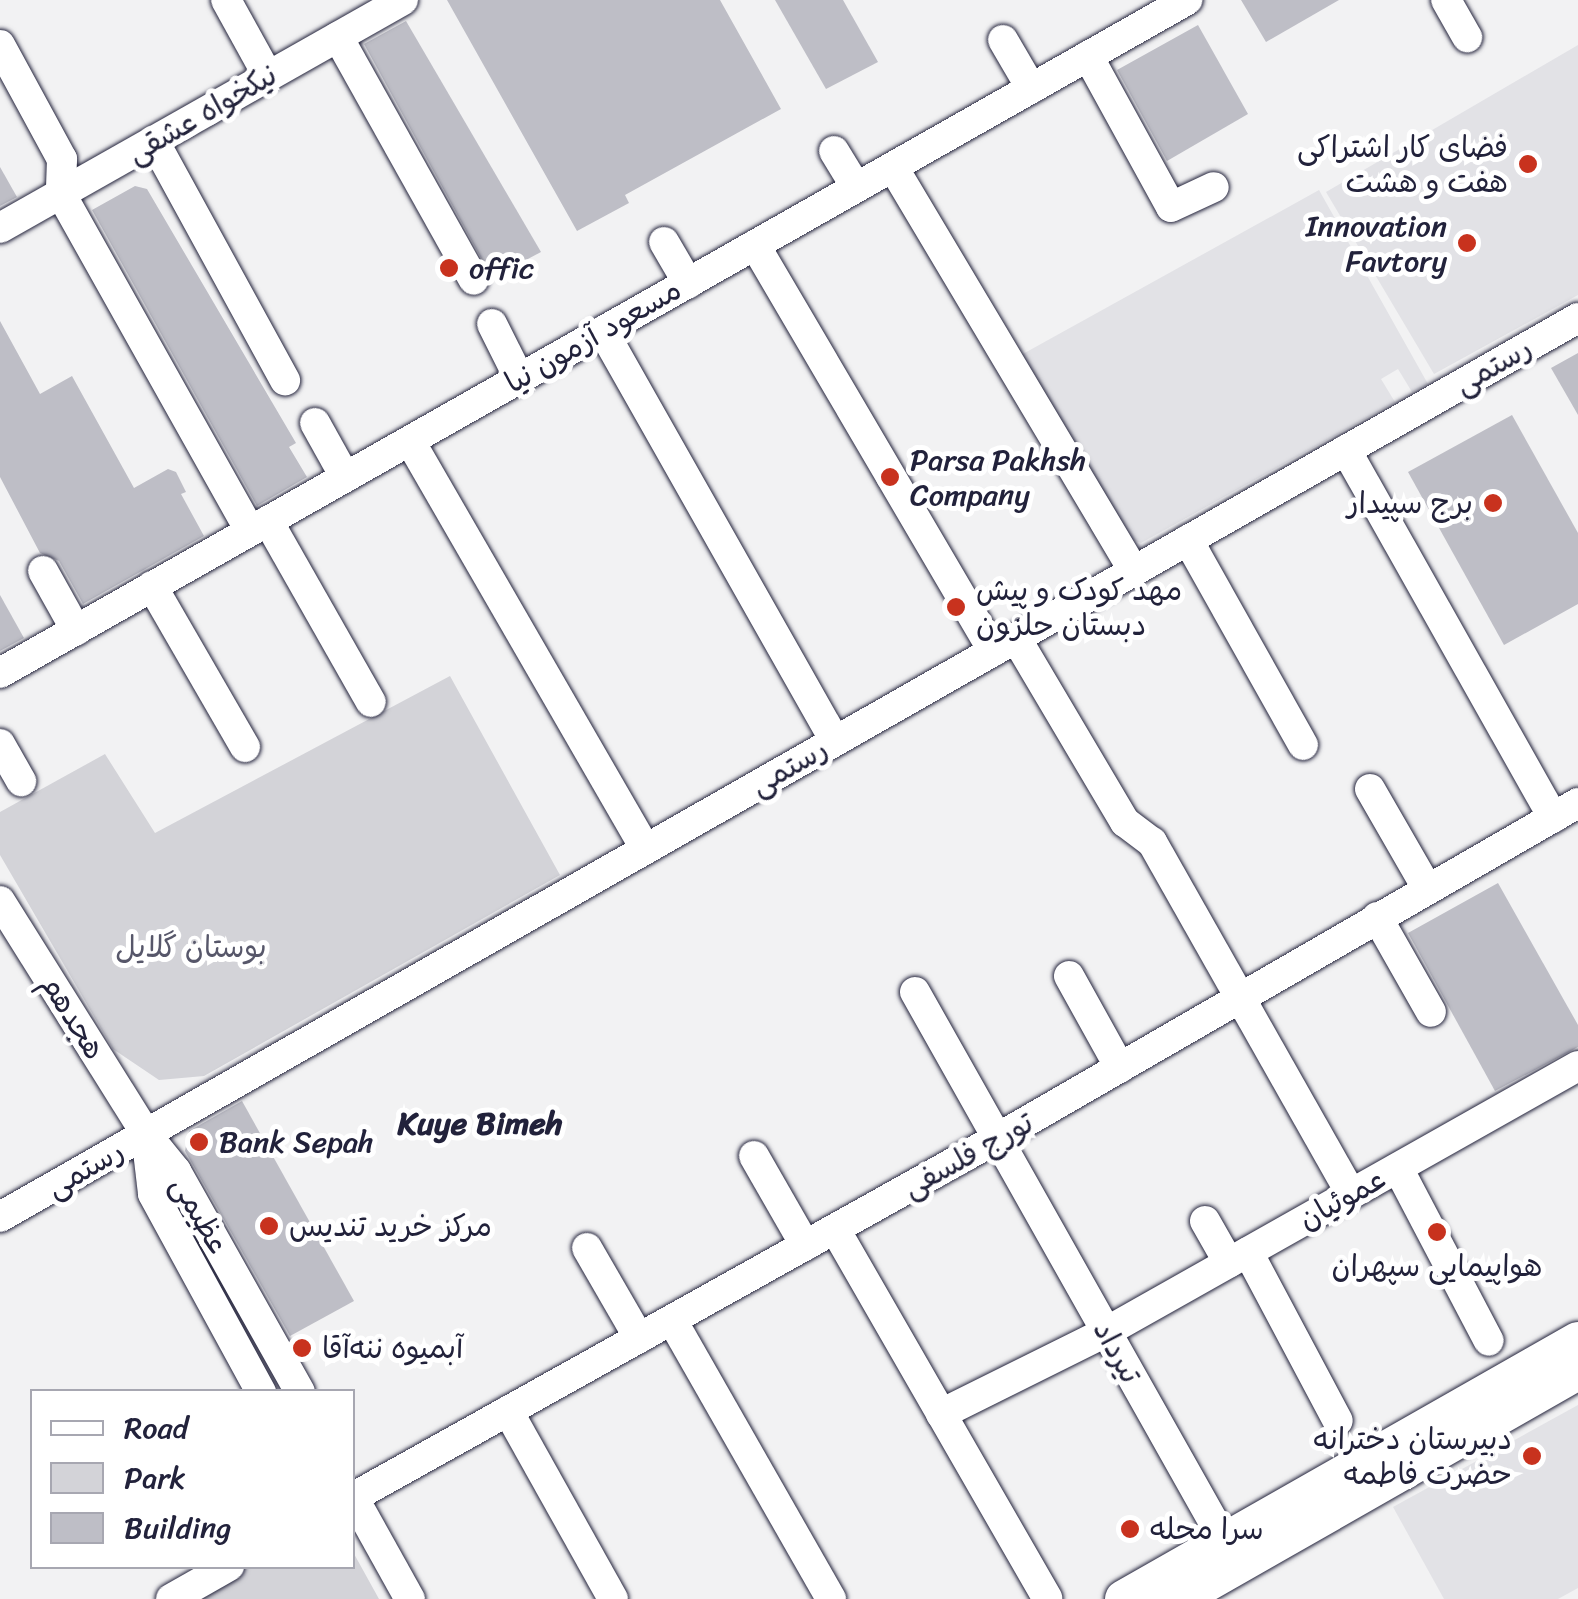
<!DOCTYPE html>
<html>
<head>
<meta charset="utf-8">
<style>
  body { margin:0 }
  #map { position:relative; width:1578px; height:1599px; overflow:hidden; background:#f2f2f3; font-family:Sriracha,"Playpen Sans Arabic",sans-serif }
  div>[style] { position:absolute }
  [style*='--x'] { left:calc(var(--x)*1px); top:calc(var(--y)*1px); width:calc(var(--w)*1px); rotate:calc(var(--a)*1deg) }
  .built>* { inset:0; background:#e2e2e6 }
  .green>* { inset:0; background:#d3d3d8 }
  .building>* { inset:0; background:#bebec6 }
  .roads { filter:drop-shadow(0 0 2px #22223b) drop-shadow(0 0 2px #22223b) }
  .minor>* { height:30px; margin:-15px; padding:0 15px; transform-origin:15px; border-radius:15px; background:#fff }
  .major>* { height:38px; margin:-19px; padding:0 19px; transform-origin:19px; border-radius:19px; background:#fff }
  .dots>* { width:28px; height:28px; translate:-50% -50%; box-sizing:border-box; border:5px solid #fff; border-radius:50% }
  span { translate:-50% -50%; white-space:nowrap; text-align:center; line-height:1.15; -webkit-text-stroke:10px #fff; paint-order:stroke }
  .street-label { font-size:30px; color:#22223b }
  .poi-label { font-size:30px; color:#22223b }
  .right { translate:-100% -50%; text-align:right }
  .left { translate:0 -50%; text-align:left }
  .park-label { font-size:30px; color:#57576a }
  .neighbourhood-label { font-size:32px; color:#22223b; font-weight:700 }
  .legend { position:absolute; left:30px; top:1389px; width:325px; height:180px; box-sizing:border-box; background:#fff; border:2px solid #a7a7b1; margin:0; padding:12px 18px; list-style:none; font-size:30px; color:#22223b }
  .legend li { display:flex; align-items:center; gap:20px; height:50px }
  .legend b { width:50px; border:2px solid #a7a7b1 }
</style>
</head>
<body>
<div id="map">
  <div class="built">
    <i style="clip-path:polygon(1578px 45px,1578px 295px,1434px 374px,1326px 192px)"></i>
    <i style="clip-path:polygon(1319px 190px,1428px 384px,1412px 392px,1398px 369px,1381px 379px,1395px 402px,1141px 543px,1130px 539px,1021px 355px)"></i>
    <i style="clip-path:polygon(1578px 1405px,1578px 1588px,1558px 1599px,1444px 1599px,1393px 1507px)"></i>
  </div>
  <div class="green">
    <i style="clip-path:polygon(450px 676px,560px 875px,204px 1076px,159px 1080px,113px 1049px,0 855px,0 812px,105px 754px,155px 833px)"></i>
    <i style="clip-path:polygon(353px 1552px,379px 1599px,171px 1599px,229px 1567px,352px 1566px)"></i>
  </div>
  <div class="building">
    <i style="clip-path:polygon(447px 0,720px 0,781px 109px,625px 195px,629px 203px,577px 231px)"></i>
    <i style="clip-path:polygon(775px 0,843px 0,878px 62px,826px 89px)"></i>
    <i style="clip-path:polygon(1241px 0,1339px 0,1266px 42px)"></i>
    <i style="clip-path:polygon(406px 21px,541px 252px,492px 278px,364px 44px)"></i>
    <i style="clip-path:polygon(1198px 25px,1248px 114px,1167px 161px,1117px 70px)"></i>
    <i style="clip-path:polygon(0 167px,17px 197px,0 206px)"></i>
    <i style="clip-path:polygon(135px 186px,147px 189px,296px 443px,289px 447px,307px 477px,257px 506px,92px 210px)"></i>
    <i style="clip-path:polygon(0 321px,40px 394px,72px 376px,134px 488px,168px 469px,176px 472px,186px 492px,181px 494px,204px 536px,83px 604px,59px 561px,40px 553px,0 477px)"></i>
    <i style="clip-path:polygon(1578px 353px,1578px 415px,1551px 368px)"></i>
    <i style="clip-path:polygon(1512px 415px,1578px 533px,1578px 604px,1504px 645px,1408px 472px)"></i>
    <i style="clip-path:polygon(0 595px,24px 638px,0 651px)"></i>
    <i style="clip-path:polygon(1498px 883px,1578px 1025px,1578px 1047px,1495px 1091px,1408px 933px)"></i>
    <i style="clip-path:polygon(242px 1101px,354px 1301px,290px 1336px,185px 1151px,189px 1131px)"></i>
  </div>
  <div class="roads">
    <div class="minor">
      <i style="--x:226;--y:0;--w:87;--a:61.1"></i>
      <i style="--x:1446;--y:0;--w:43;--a:60.4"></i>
      <i style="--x:338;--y:37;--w:278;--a:60.8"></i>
      <i style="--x:1003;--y:40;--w:56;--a:59.7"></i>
      <i style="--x:0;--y:45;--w:130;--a:61.5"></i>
      <i style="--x:62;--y:159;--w:35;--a:92"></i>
      <i style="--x:61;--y:194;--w:386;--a:60.7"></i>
      <i style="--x:1088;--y:56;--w:172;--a:61.2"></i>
      <i style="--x:1171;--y:207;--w:47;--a:-24.9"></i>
      <i style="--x:154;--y:141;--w:273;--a:61.3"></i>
      <i style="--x:834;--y:151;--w:42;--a:58.6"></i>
      <i style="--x:893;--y:167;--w:470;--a:59.2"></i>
      <i style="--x:0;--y:228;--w:463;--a:-29.5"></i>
      <i style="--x:664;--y:242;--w:48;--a:59.7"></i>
      <i style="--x:755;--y:245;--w:471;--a:59.6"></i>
      <i style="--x:492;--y:324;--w:60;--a:63.4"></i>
      <i style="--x:603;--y:331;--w:471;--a:60.5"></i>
      <i style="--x:315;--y:423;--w:62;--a:60.9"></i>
      <i style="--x:410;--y:441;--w:471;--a:60"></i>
      <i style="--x:1346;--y:450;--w:422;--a:60.6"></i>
      <i style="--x:268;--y:521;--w:208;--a:60.4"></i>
      <i style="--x:1188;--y:540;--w:235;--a:60.7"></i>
      <i style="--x:43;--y:571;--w:68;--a:60.8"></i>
      <i style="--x:152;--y:586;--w:186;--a:60"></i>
      <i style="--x:1016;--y:638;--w:214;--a:59.4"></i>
      <i style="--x:1125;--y:822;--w:34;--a:37"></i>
      <i style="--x:1152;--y:842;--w:404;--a:60.5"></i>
      <i style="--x:0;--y:673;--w:1365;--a:-29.55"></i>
      <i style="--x:0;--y:744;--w:43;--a:60.4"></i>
      <i style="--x:1370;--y:789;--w:114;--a:60.1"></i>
      <i style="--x:0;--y:901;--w:275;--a:57.9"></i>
      <i style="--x:146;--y:1134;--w:48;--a:51"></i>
      <i style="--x:176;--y:1171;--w:253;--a:60.7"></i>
      <i style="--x:1377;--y:917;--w:109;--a:60.4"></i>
      <i style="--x:1069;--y:976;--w:105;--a:61"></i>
      <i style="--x:915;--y:992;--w:652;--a:60.6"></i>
      <i style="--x:146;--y:1134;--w:60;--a:83.3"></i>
      <i style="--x:153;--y:1194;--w:226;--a:61.4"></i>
      <i style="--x:754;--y:1156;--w:103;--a:60.2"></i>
      <i style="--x:1398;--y:1168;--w:195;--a:62.3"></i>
      <i style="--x:0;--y:1217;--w:1816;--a:-29.67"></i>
      <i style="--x:1205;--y:1221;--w:48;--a:60.3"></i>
      <i style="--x:835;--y:1229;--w:426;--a:60.1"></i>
      <i style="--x:587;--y:1248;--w:104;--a:60"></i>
      <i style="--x:1248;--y:1252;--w:191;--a:62"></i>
      <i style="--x:672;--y:1320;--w:321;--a:60.3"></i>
      <i style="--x:508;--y:1411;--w:215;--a:60.8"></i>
      <i style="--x:941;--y:1414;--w:184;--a:-26.4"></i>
      <i style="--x:1106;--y:1332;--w:542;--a:-29.4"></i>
      <i style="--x:352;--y:1495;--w:119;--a:60.9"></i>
      <i style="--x:352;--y:1498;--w:737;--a:-29.14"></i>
      <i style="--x:996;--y:1139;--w:672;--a:-30"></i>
      <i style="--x:171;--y:1599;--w:67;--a:-29.6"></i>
    </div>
    <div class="major">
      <i style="--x:1124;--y:1599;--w:522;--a:-29.61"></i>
      <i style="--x:1178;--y:1599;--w:460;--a:-29.7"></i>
    </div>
  </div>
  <div class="dots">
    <i style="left:1528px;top:164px;background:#c8321e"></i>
    <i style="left:1467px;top:243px;background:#c8321e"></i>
    <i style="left:449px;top:268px;background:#c8321e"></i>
    <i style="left:890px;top:477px;background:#c8321e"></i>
    <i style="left:1493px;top:503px;background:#c8321e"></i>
    <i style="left:956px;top:607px;background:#c8321e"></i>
    <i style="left:199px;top:1142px;background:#c8321e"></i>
    <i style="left:269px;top:1226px;background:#c8321e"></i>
    <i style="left:1437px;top:1232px;background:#c8321e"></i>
    <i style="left:302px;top:1348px;background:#c8321e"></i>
    <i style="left:1532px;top:1456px;background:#c8321e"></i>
    <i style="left:1130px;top:1529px;background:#c8321e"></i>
  </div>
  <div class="street-label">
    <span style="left:202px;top:114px;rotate:-30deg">نیکخواه عشقی</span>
    <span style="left:593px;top:336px;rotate:-30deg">مسعود آزمون نیا</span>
    <span style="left:1493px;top:366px;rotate:-30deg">رستمی</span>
    <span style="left:789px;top:767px;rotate:-30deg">رستمی</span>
    <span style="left:73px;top:1017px;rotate:58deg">هجدهم</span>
    <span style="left:968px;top:1155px;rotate:-29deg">تورج فلسفی</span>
    <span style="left:85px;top:1169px;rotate:-30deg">رستمی</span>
    <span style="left:1342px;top:1199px;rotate:-29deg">عموئیان</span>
    <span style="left:200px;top:1215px;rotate:60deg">عظیمی</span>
    <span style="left:1117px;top:1352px;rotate:61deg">تیرداد</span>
  </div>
  <div class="poi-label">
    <span class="right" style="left:1508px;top:164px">فضای کار اشتراکی<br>هفت و هشت</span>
    <span class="right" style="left:1447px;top:243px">Innovation<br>Favtory</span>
    <span class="left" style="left:469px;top:268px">offic</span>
    <span class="left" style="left:910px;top:477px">Parsa Pakhsh<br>Company</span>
    <span class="right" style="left:1473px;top:503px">برج سپیدار</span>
    <span class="left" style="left:976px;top:607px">مهد کودک و پیش<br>دبستان حلزون</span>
    <span class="left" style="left:219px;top:1142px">Bank Sepah</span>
    <span class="left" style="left:289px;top:1226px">مرکز خرید تندیس</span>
    <span style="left:1437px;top:1266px">هواپیمایی سپهران</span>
    <span class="left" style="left:322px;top:1348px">آبمیوه ننه‌آقا</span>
    <span class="right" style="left:1512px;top:1456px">دبیرستان دخترانه<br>حضرت فاطمه</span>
    <span class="left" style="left:1150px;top:1529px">سرا محله</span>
  </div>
  <div class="park-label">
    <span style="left:191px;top:947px">بوستان گلایل</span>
  </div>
  <div class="neighbourhood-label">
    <span style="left:480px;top:1124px">Kuye Bimeh</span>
  </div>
  <ul class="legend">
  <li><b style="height:12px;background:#fff"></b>Road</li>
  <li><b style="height:28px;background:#d3d3d8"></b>Park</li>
  <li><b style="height:28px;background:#bebec6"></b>Building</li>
  </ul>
</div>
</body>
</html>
